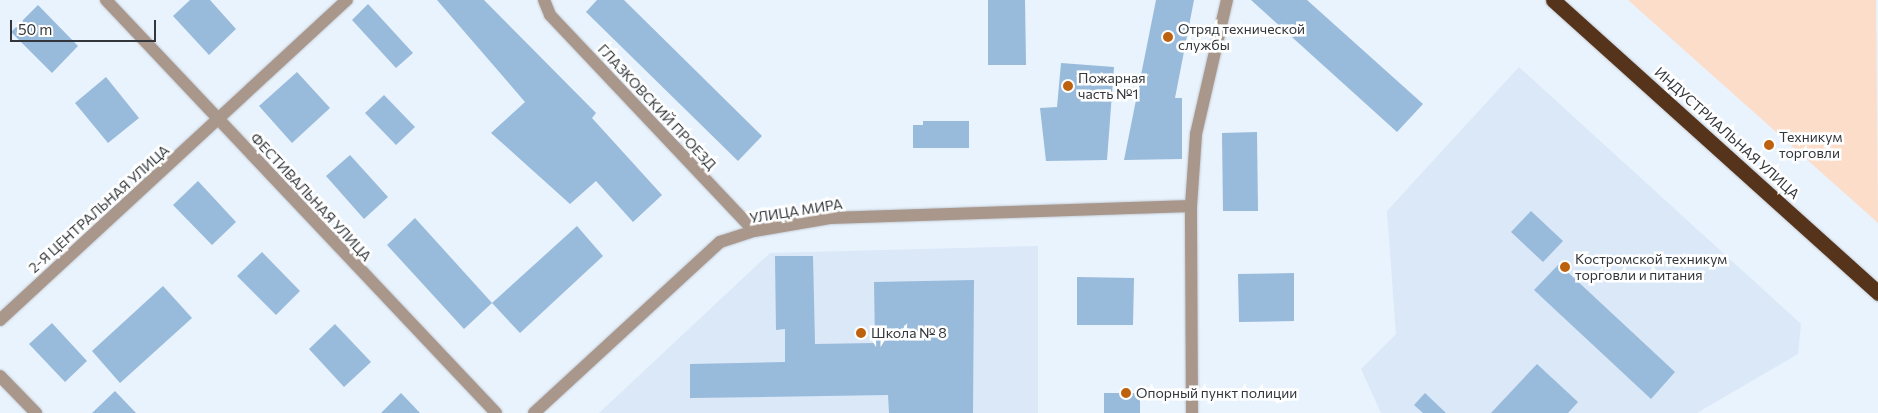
<!DOCTYPE html>
<html>
<head>
<meta charset="utf-8">
<style>
  body { margin:0 }
  #map { position:relative; width:1878px; height:413px; overflow:hidden; background:#e9f3fd; font-family:Commissioner,sans-serif }
  div>[style] { position:absolute }
  [style*='--x'] { left:calc(var(--x)*1px); top:calc(var(--y)*1px); width:calc(var(--w)*1px); rotate:calc(var(--a)*1deg) }
  .built>* { inset:0; background:#dae8f8 }
  .green>* { inset:0; background:#fbddca }
  .building>* { inset:0; background:#98badb }
  .roads { filter:drop-shadow(0 0 1px #c5cdd6) drop-shadow(0 0 1px #c5cdd6) }
  .minor>* { height:12px; margin:-6px; padding:0 6px; transform-origin:6px; border-radius:6px; background:#a9978c }
  .highway>* { height:15px; margin:-7.5px; padding:0 7.5px; transform-origin:7.5px; border-radius:7.5px; background:#56341c }
  .dots>* { width:14px; height:14px; translate:-50% -50%; box-sizing:border-box; border:2px solid #fff; border-radius:50% }
  span { translate:-50% -50%; white-space:nowrap; text-align:center; line-height:1.15; -webkit-text-stroke:5px #fff; paint-order:stroke }
  .poi-label { font-size:14px; color:#33373b }
  .left { translate:0 -50%; text-align:left }
  .street-label { font-size:14px; color:#33373b }
  .scale { position:absolute; left:10px; top:20px; width:146px; height:22px; box-sizing:border-box; border:2px solid #33373b; border-top:0; padding-left:6px; font-size:15px; line-height:18px; white-space:nowrap; color:#33373b; -webkit-text-stroke:4px #fff; paint-order:stroke }
</style>
</head>
<body>
<div id="map">
  <div class="built">
    <i style="clip-path:polygon(1519px 67px,1801px 324px,1798px 354px,1697px 413px,1381px 413px,1361px 369px,1396px 334px,1387px 211px)"></i>
    <i style="clip-path:polygon(1038px 246px,1038px 413px,599px 413px,770px 253px)"></i>
  </div>
  <div class="green">
    <i style="clip-path:polygon(1628px 0,1876px 0,1878px 223px)"></i>
  </div>
  <div class="building">
    <i style="clip-path:polygon(190px 0,210px 0,236px 29px,209px 55px,173px 16px)"></i>
    <i style="clip-path:polygon(437px 0,484px 0,596px 113px,592px 118px,662px 195px,633px 222px,596px 181px,570px 204px,491px 133px,525px 102px)"></i>
    <i style="clip-path:polygon(597px 0,624px 0,762px 136px,738px 161px,586px 12px)"></i>
    <i style="clip-path:polygon(988px 0,1025px 0,1026px 65px,988px 65px)"></i>
    <i style="clip-path:polygon(1156px 0,1194px 0,1175px 98px,1182px 98px,1182px 159px,1124px 160px)"></i>
    <i style="clip-path:polygon(1251px 0,1307px 0,1423px 104px,1397px 132px)"></i>
    <i style="clip-path:polygon(368px 4px,413px 53px,396px 68px,352px 20px)"></i>
    <i style="clip-path:polygon(38px 5px,78px 46px,52px 73px,11px 32px)"></i>
    <i style="clip-path:polygon(1061px 63px,1114px 67px,1107px 160px,1046px 161px,1040px 108px,1057px 107px)"></i>
    <i style="clip-path:polygon(297px 72px,330px 108px,292px 143px,259px 106px)"></i>
    <i style="clip-path:polygon(106px 77px,139px 118px,108px 143px,75px 103px)"></i>
    <i style="clip-path:polygon(384px 95px,415px 127px,396px 145px,365px 113px)"></i>
    <i style="clip-path:polygon(923px 121px,969px 121px,969px 148px,913px 148px,913px 125px,923px 125px)"></i>
    <i style="clip-path:polygon(1257px 132px,1258px 211px,1223px 211px,1222px 133px)"></i>
    <i style="clip-path:polygon(350px 155px,388px 197px,364px 219px,326px 176px)"></i>
    <i style="clip-path:polygon(198px 181px,236px 222px,212px 245px,173px 205px)"></i>
    <i style="clip-path:polygon(1531px 211px,1563px 241px,1543px 262px,1511px 232px)"></i>
    <i style="clip-path:polygon(415px 218px,492px 303px,464px 329px,387px 245px)"></i>
    <i style="clip-path:polygon(577px 226px,603px 256px,520px 333px,492px 303px)"></i>
    <i style="clip-path:polygon(262px 252px,300px 291px,276px 315px,237px 276px)"></i>
    <i style="clip-path:polygon(775px 256px,813px 256px,815px 344px,875px 343px,874px 282px,974px 280px,973px 413px,889px 413px,888px 395px,690px 398px,690px 364px,785px 362px,785px 329px,776px 330px)"></i>
    <i style="clip-path:polygon(1559px 264px,1675px 372px,1651px 399px,1534px 290px)"></i>
    <i style="clip-path:polygon(1294px 273px,1294px 321px,1239px 322px,1238px 274px)"></i>
    <i style="clip-path:polygon(1077px 277px,1134px 278px,1133px 325px,1077px 325px)"></i>
    <i style="clip-path:polygon(163px 286px,192px 318px,120px 383px,92px 351px)"></i>
    <i style="clip-path:polygon(52px 323px,87px 361px,65px 382px,29px 344px)"></i>
    <i style="clip-path:polygon(335px 324px,371px 362px,344px 387px,309px 349px)"></i>
    <i style="clip-path:polygon(1537px 364px,1578px 402px,1568px 413px,1491px 413px)"></i>
    <i style="clip-path:polygon(115px 391px,136px 413px,92px 413px)"></i>
    <i style="clip-path:polygon(401px 393px,420px 413px,381px 413px)"></i>
    <i style="clip-path:polygon(1104px 393px,1140px 393px,1140px 413px,1104px 413px)"></i>
    <i style="clip-path:polygon(1425px 393px,1446px 413px,1423px 413px,1414px 405px)"></i>
  </div>
  <div class="roads">
    <div class="minor">
      <i style="--x:106;--y:0;--w:568;--a:46.64"></i>
      <i style="--x:544;--y:0;--w:16;--a:68"></i>
      <i style="--x:550;--y:15;--w:297;--a:46.6"></i>
      <i style="--x:0;--y:320;--w:472;--a:-42.7"></i>
      <i style="--x:0;--y:376;--w:52;--a:45.8"></i>
      <i style="--x:534;--y:413;--w:253;--a:-42.6"></i>
      <i style="--x:720;--y:242;--w:36;--a:-18"></i>
      <i style="--x:754;--y:231;--w:77;--a:-9.7"></i>
      <i style="--x:830;--y:218;--w:361;--a:-1.9"></i>
      <i style="--x:1192;--y:413;--w:207;--a:-90.3"></i>
      <i style="--x:1191;--y:206;--w:72;--a:-86"></i>
      <i style="--x:1196;--y:134;--w:138;--a:-77"></i>
    </div>
    <div class="highway">
      <i style="--x:1553;--y:0;--w:438;--a:42"></i>
    </div>
  </div>
  <div class="dots">
    <i style="left:1168px;top:37px;background:#bd610e"></i>
    <i style="left:1068px;top:86px;background:#bd610e"></i>
    <i style="left:1769px;top:145px;background:#bd610e"></i>
    <i style="left:1565px;top:267px;background:#bd610e"></i>
    <i style="left:861px;top:333px;background:#bd610e"></i>
    <i style="left:1126px;top:393px;background:#bd610e"></i>
  </div>
  <div class="poi-label">
    <span class="left" style="left:1178px;top:37px">Отряд технической<br>службы</span>
    <span class="left" style="left:1078px;top:86px">Пожарная<br>часть №1</span>
    <span class="left" style="left:1779px;top:145px">Техникум<br>торговли</span>
    <span class="left" style="left:1575px;top:267px">Костромской техникум<br>торговли и питания</span>
    <span class="left" style="left:871px;top:333px">Школа № 8</span>
    <span class="left" style="left:1136px;top:393px">Опорный пункт полиции</span>
  </div>
  <div class="street-label">
    <span style="left:657px;top:107px;rotate:47deg">ГЛАЗКОВСКИЙ ПРОЕЗД</span>
    <span style="left:1727px;top:133px;rotate:42deg">ИНДУСТРИАЛЬНАЯ УЛИЦА</span>
    <span style="left:311px;top:197px;rotate:47deg">ФЕСТИВАЛЬНАЯ УЛИЦА</span>
    <span style="left:99px;top:209px;rotate:-42deg">2-Я ЦЕНТРАЛЬНАЯ УЛИЦА</span>
    <span style="left:796px;top:211px;rotate:-9deg">УЛИЦА МИРА</span>
  </div>
  <div class="scale">50 m</div>
</div>
</body>
</html>
